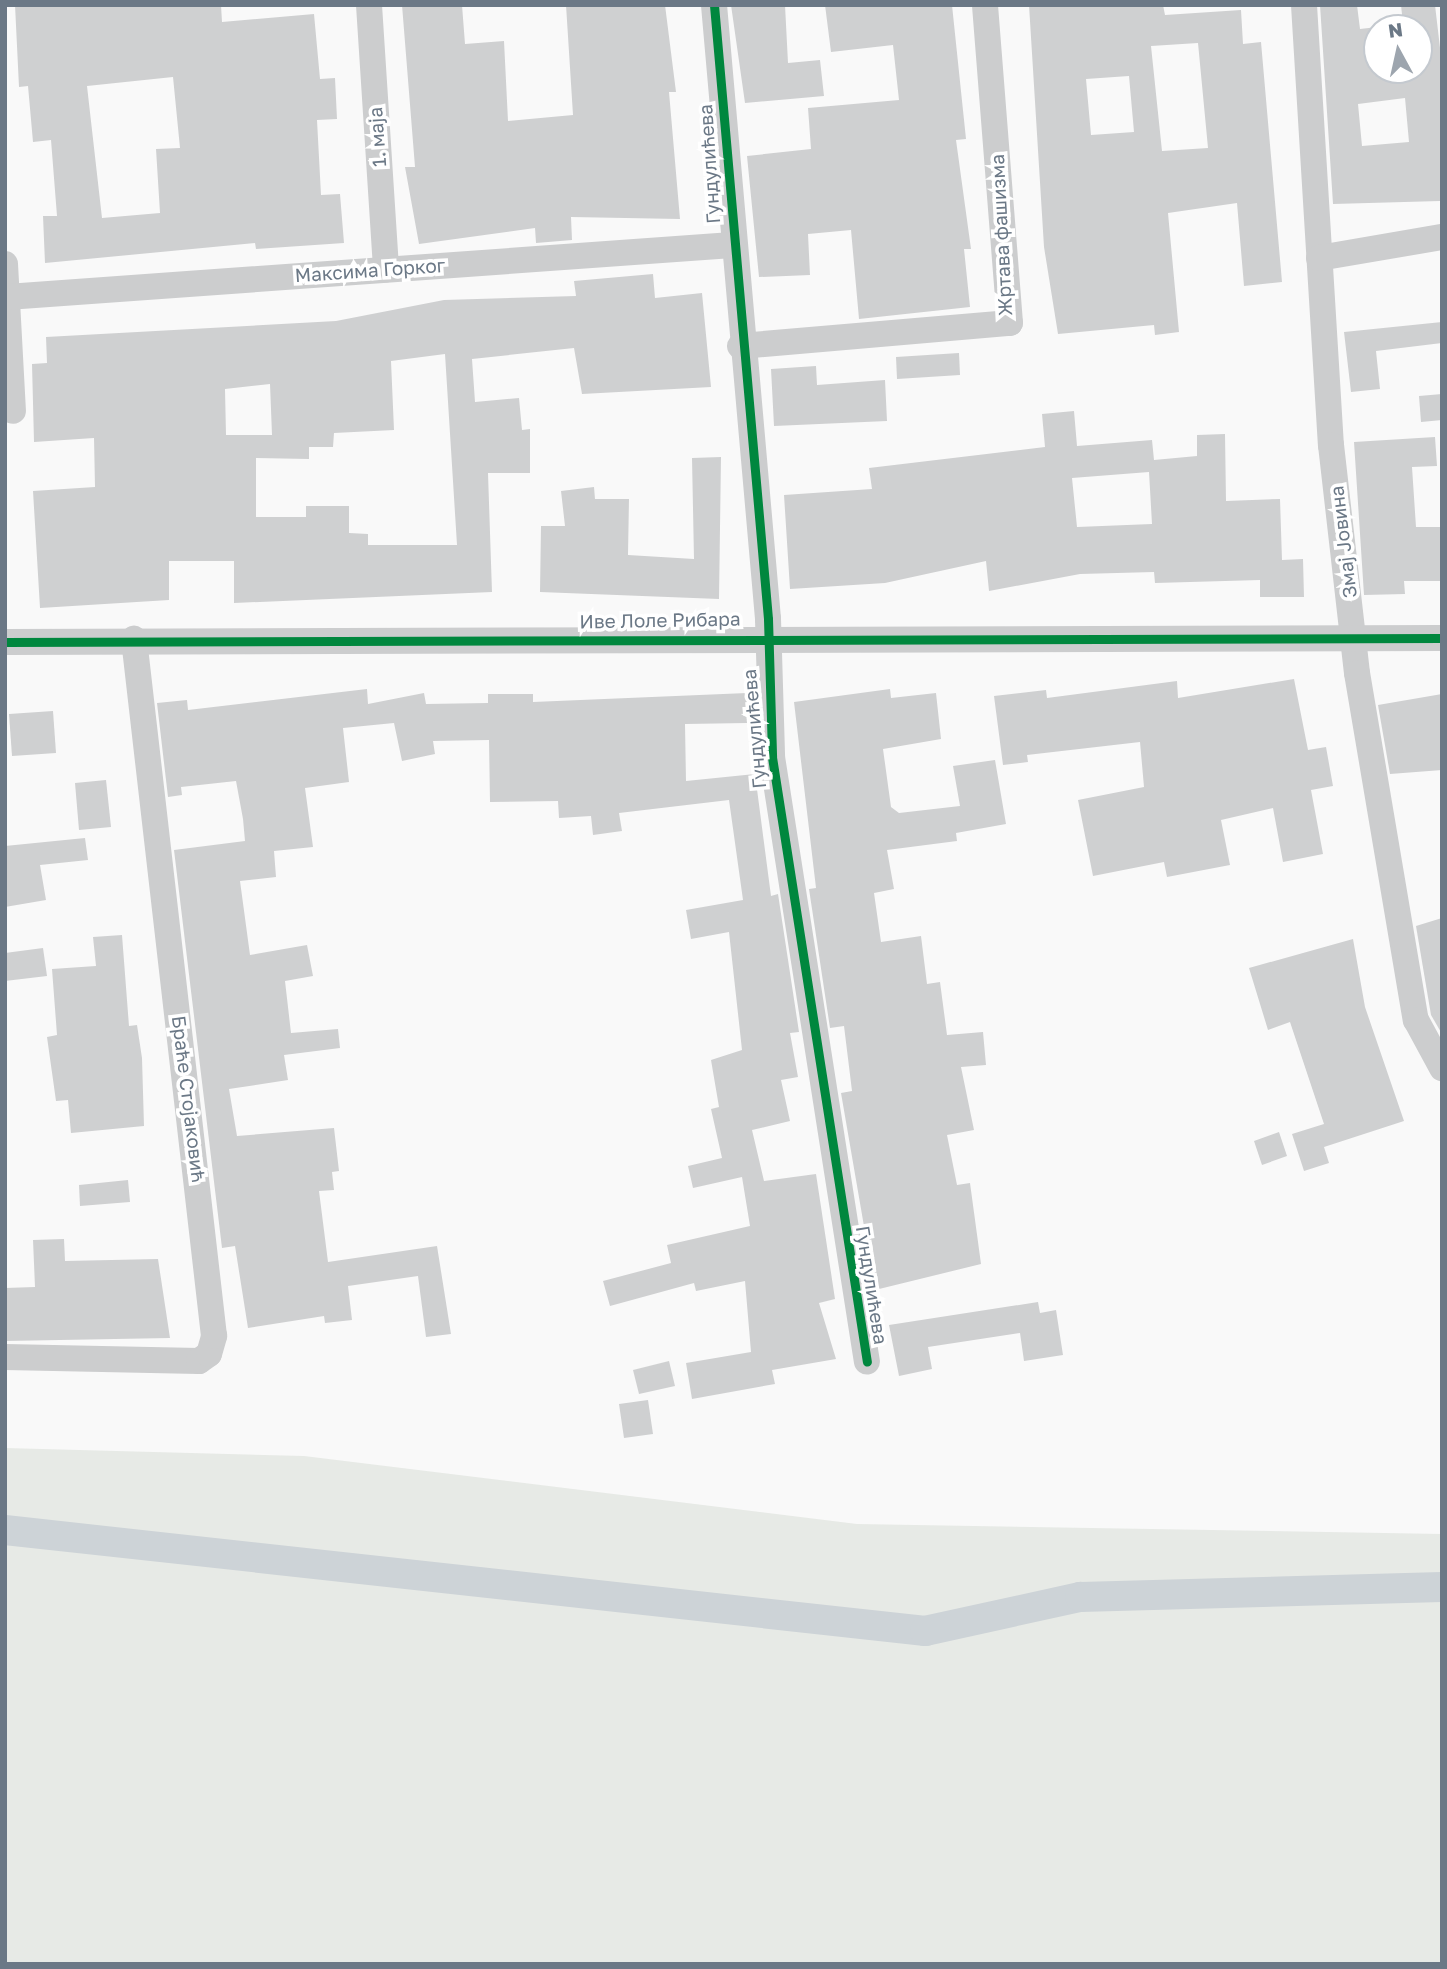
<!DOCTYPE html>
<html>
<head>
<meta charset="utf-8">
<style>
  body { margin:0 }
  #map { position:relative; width:1447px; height:1969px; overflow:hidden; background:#f9f9f9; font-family:"Golos Text",sans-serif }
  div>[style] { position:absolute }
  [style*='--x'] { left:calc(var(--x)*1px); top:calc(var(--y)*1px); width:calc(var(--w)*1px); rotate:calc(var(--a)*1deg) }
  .green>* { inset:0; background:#e7eae6 }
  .canal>* { height:30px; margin:-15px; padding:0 15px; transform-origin:15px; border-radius:15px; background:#cdd3d7 }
  .building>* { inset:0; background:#cfd0d1 }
  .street>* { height:26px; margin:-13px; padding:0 13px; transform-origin:13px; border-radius:13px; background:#cccdce }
  .cycleway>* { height:9px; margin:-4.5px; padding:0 4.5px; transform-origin:4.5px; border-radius:4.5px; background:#00873e }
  span { translate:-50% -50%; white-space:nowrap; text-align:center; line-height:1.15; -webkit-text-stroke:7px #fff; paint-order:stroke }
  .street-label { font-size:19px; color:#6b7886 }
  .frame { position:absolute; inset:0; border:7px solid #6b7886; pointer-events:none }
  .north { position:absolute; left:1363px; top:14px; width:70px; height:70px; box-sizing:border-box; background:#fff; border:2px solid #c4c9cf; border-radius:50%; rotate:352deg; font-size:19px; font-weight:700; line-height:28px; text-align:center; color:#6b7886 }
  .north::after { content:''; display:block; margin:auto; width:24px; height:32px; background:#9da5ae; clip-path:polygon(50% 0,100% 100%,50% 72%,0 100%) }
</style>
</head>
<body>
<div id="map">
  <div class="green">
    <i style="clip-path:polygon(5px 1448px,304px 1456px,857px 1524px,1442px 1534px,1442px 1964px,5px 1964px)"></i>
  </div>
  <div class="canal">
    <i style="--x:5;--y:1530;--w:926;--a:6.26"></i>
    <i style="--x:925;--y:1631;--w:159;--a:-12.4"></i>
    <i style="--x:1080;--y:1597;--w:362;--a:-1.6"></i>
  </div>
  <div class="building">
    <i style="clip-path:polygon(evenodd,15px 5px,221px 5px,222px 22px,314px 14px,320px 79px,335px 78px,337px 119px,317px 120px,321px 195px,340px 194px,344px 243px,256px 249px,255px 243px,45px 263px,43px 216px,57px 216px,51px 140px,33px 142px,28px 86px,19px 87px,15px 5px,173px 77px,180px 148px,156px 149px,160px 213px,102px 218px,87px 86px,173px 77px)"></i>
    <i style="clip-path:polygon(402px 5px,462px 5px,465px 44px,504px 41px,508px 121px,573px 115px,566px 5px,665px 5px,676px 92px,669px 92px,680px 219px,571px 217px,572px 240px,536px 243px,535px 228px,419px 244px,405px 167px,415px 167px)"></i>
    <i style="clip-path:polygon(731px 5px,785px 5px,788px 63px,820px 60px,824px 96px,745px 103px)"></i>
    <i style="clip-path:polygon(825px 5px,952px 5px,966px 139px,956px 140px,971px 249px,964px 249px,970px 307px,859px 319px,851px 230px,808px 234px,810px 275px,759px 277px,747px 156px,811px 149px,808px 108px,899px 100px,893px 45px,831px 52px)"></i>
    <i style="clip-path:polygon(evenodd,1029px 5px,1163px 5px,1165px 15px,1241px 10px,1243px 44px,1261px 42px,1282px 282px,1244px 286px,1237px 203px,1168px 213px,1179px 332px,1155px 335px,1154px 325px,1058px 334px,1044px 247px,1029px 5px,1198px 43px,1208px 148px,1162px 151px,1151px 46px,1198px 43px,1029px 5px,1129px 76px,1134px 132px,1091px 135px,1086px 79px,1129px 76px)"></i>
    <i style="clip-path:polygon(evenodd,1320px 5px,1357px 5px,1360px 29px,1403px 24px,1401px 5px,1435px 5px,1442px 65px,1440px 201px,1333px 204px,1320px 5px,1377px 28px,1419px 28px,1419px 70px,1377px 70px,1377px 28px,1320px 5px,1405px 98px,1409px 142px,1362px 146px,1358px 104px,1405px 98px)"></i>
    <i style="clip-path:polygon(evenodd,653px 274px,655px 298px,702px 293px,711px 387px,582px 394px,574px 348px,472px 359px,475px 402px,519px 398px,522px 430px,530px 429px,530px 473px,488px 473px,492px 592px,234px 603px,234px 561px,169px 561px,169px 600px,40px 608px,33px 491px,95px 487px,94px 438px,34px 442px,32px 364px,47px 363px,46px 337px,336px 321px,444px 300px,576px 296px,574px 281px,653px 274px,445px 354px,457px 545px,368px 545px,368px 534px,349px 533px,349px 506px,306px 506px,306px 517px,256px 517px,256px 458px,309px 459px,309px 447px,333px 447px,334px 433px,394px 430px,391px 361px,445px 354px,653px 274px,270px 384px,272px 435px,226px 435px,225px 389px,270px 384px)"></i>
    <i style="clip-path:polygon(1442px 322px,1442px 343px,1376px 351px,1380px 389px,1351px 392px,1344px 332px)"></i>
    <i style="clip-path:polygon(959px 353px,960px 375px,897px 379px,896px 357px)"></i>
    <i style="clip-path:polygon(816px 366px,817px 385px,885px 380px,887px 421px,774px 426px,771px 369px)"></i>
    <i style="clip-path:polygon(1442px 394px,1442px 420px,1421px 422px,1419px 396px)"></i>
    <i style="clip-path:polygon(evenodd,1074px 411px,1077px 446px,1152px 440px,1154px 460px,1197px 456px,1197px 435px,1225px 434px,1226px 501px,1280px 499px,1282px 560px,1303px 559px,1304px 597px,1260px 597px,1260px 580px,1155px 583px,1154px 572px,1080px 574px,989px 591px,986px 561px,885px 583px,790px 589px,784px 495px,872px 489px,869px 468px,1045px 447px,1042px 414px,1074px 411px,1149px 472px,1152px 524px,1077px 527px,1072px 478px,1149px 472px)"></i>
    <i style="clip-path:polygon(1435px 437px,1437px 466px,1412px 467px,1416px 527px,1442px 527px,1442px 581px,1404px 581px,1405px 594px,1364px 595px,1354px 442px)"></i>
    <i style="clip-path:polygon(721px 457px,719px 599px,540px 592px,541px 526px,565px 526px,561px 491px,594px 487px,595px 499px,629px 499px,628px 555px,694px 559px,692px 458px)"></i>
    <i style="clip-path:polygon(1294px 679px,1308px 750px,1326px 747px,1333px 786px,1311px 790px,1323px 854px,1283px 862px,1273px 808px,1221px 820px,1230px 865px,1167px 877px,1164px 862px,1093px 876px,1078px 800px,1144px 787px,1140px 742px,1027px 755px,1028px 762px,1003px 765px,994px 696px,1046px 690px,1047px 698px,1177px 681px,1178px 698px)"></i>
    <i style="clip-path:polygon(367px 689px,368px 704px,424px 693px,426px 704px,488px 703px,488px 694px,533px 694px,533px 702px,747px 693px,747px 723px,685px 724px,686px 781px,755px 774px,771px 896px,778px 894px,799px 1032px,790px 1033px,798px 1077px,781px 1080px,790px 1121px,752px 1130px,764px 1181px,816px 1174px,835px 1299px,819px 1303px,836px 1359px,772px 1370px,775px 1384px,692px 1399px,686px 1363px,751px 1352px,745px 1281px,696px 1291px,694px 1283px,610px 1306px,603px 1281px,671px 1263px,667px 1245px,750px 1226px,742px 1177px,693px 1188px,688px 1166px,722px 1158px,711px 1109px,719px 1107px,711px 1060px,742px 1050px,729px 932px,691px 939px,686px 910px,743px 900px,729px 800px,619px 813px,622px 831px,593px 835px,591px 816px,559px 818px,558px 801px,490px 802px,489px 740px,433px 741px,435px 754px,402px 761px,394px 723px,343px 728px,349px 782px,305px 788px,313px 847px,274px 851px,276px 877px,240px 881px,250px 955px,307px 945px,313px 976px,285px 981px,291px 1033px,338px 1029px,340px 1048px,284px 1055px,288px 1080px,229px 1089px,237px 1136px,334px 1128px,339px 1171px,332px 1172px,334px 1190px,319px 1191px,328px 1262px,437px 1246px,451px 1334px,426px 1337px,418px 1276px,348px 1286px,352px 1320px,325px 1323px,324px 1316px,248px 1328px,235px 1246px,222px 1248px,174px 850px,245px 841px,243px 819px,236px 781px,181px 787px,182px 795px,168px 797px,157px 703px,187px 700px,188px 710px)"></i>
    <i style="clip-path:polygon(890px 689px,891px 698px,936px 693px,941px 739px,883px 749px,891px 807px,899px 813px,960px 806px,953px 766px,995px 760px,1006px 824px,956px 833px,957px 841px,887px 850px,894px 889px,874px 893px,881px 942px,921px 936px,927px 984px,940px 982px,947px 1035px,983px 1032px,986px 1065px,961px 1067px,974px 1130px,947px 1135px,957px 1185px,970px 1183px,981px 1264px,875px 1290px,841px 1093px,852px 1091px,844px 1026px,830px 1028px,809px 889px,816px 888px,794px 702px)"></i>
    <i style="clip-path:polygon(1442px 694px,1442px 770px,1390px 774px,1378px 705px)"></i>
    <i style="clip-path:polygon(53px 711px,56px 753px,12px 756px,9px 714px)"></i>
    <i style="clip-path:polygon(106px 780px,111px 827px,79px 830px,75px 783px)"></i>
    <i style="clip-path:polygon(85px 838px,88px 860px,40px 865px,46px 900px,5px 907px,5px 846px)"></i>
    <i style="clip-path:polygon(1442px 918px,1442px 1034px,1431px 1015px,1416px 926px)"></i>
    <i style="clip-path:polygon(122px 935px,129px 1026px,137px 1025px,142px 1058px,144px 1126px,71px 1133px,68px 1100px,56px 1101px,47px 1037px,57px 1035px,52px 969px,96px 966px,93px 937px)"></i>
    <i style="clip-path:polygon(1353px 939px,1365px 1007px,1404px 1121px,1324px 1147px,1329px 1163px,1304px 1171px,1292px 1134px,1324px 1124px,1290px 1022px,1268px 1030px,1249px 968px)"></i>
    <i style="clip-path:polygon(43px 948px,47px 976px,5px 981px,5px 953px)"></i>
    <i style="clip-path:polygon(1279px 1132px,1287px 1156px,1262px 1165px,1254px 1141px)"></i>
    <i style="clip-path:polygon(128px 1180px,130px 1202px,80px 1206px,79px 1185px)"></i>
    <i style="clip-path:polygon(64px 1239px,65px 1261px,158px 1259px,170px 1338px,5px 1341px,5px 1288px,35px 1287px,33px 1240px)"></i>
    <i style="clip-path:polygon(1038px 1302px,1040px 1313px,1056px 1310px,1063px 1355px,1024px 1361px,1020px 1333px,928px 1347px,932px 1369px,899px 1376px,889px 1325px)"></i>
    <i style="clip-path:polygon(669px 1361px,675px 1386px,639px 1394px,633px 1370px)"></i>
    <i style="clip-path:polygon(648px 1400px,653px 1434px,624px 1438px,619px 1404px)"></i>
  </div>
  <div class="street">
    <i style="--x:369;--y:5;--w:265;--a:86.3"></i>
    <i style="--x:714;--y:5;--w:616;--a:84.97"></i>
    <i style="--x:768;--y:619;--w:138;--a:88.3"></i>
    <i style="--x:772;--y:757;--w:612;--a:81.08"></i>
    <i style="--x:1304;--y:5;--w:441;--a:86.5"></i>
    <i style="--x:1331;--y:445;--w:229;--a:83.5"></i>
    <i style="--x:1357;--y:673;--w:352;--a:80.4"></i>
    <i style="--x:1416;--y:1020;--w:55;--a:61.6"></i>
    <i style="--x:1319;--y:258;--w:125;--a:-9.7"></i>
    <i style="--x:5;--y:264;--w:147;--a:86.9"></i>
    <i style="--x:7;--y:297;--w:727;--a:-4.1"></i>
    <i style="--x:740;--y:346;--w:271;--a:-4.9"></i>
    <i style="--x:1010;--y:323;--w:319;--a:-94.5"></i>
    <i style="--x:5;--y:642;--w:1437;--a:-0.16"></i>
    <i style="--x:5;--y:1357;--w:194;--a:1.2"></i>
    <i style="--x:199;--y:1361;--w:12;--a:-35"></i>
    <i style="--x:209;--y:1354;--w:19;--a:-74"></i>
    <i style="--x:214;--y:1336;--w:702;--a:-96.55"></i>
  </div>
  <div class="cycleway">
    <i style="--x:714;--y:5;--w:616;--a:84.97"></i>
    <i style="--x:768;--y:619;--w:138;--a:88.3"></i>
    <i style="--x:772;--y:757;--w:612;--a:81.08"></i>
    <i style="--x:5;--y:642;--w:1437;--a:-0.16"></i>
  </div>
  <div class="street-label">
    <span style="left:377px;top:137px;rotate:-94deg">1. маја</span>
    <span style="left:709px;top:164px;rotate:-94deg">Гундулићева</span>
    <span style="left:1001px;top:235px;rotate:-93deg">Жртава фашизма</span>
    <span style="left:370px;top:270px;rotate:-4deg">Максима Горког</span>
    <span style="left:1343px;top:542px;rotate:-97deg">Змај Јовина</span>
    <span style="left:660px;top:620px;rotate:-1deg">Иве Лоле Рибара</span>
    <span style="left:754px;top:729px;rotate:-95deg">Гундулићева</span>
    <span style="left:189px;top:1099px;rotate:83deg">Браће Стојаковић</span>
    <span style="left:872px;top:1285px;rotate:81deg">Гундулићева</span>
  </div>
  <div class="frame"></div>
  <div class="north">N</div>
</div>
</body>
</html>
